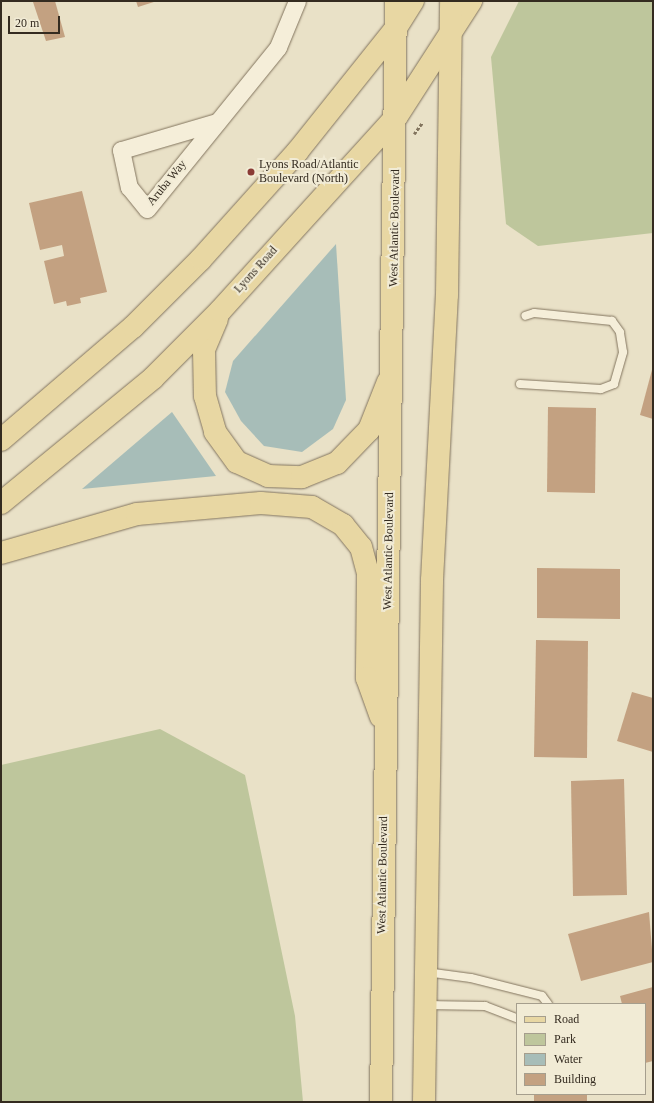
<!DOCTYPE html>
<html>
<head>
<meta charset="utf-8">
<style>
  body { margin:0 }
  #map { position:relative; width:654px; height:1103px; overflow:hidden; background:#e9e1c7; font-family:Georgia,serif }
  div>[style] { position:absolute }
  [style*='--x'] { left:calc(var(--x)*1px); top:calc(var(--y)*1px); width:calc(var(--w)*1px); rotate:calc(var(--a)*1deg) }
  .green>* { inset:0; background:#bec69c }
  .water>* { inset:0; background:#a7bdb8 }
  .building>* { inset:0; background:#c3a181 }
  .path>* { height:2.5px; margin-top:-1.25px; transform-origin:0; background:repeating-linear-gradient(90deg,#82745e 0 3px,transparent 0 5px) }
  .roads { filter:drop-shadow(0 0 1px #82745e) drop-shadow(0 0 1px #82745e) }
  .service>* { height:8px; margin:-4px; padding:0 4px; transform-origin:4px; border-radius:4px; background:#f5eed9 }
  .minor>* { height:17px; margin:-8.5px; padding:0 8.5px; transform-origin:8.5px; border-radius:8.5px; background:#f5eed9 }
  .primary>* { height:22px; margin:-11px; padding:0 11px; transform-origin:11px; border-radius:11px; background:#e8d7a3 }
  .dots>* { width:11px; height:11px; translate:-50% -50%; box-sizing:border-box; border:2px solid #f1ebd5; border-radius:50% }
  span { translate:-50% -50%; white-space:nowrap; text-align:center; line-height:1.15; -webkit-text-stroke:4px #f1ebd5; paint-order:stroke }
  .poi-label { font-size:12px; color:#342b20 }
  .left { translate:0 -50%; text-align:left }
  .street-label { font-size:12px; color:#342b20 }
  .frame { position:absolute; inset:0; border:2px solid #342b20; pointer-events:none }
  .legend { position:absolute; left:516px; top:1003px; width:130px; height:92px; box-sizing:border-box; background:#f1ebd5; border:1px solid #a59e8d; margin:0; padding:5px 7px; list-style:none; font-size:12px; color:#342b20 }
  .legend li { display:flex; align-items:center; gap:8px; height:20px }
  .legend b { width:20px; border:1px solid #a59e8d }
  .scale { position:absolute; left:8px; top:16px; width:52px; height:18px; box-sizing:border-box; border:2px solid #342b20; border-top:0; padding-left:5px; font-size:12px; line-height:14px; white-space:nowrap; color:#342b20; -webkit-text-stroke:3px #f1ebd5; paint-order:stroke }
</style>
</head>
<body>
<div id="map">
  <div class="green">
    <i style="clip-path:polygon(519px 1px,653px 1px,653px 233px,538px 246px,506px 224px,491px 57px)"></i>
    <i style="clip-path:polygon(160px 729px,245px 775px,295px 1016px,303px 1102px,1px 1102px,1px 765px)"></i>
  </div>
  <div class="water">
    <i style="clip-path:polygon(336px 244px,346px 400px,333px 429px,302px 452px,264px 446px,241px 421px,225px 392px,233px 361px)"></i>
    <i style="clip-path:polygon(172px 412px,216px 476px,82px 489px)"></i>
  </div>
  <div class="building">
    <i style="clip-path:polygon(55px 1px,65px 37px,46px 41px,33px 2px)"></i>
    <i style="clip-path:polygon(136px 1px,157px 1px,138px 7px)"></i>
    <i style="clip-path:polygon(82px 191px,107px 292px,80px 298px,81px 303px,67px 306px,66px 301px,54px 304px,44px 261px,64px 256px,62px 245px,40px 250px,29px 203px)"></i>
    <i style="clip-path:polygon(653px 366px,653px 419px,640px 415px)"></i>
    <i style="clip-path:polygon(548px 407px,596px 408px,595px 493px,547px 492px)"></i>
    <i style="clip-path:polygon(537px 568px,620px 569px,620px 619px,537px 618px)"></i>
    <i style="clip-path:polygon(536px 640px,588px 641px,587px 758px,534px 757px)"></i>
    <i style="clip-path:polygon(632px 692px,653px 698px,653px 752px,617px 741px)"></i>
    <i style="clip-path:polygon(624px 779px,627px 895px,573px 896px,571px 781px)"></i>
    <i style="clip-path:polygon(649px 912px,653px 962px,581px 981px,568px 934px)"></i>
    <i style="clip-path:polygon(653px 987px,653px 1061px,645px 1063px,645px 1004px,622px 1004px,620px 996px)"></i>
    <i style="clip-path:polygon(534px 1094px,587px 1094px,587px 1102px,534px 1102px)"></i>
  </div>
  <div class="path">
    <i style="--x:414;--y:134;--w:14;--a:-54"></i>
  </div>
  <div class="roads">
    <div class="service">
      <i style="--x:520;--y:384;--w:81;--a:3.5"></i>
      <i style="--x:601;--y:389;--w:14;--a:-21"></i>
      <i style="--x:614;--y:384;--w:33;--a:-74"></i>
      <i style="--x:623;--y:352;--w:20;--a:-99"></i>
      <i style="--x:620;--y:332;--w:14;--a:-126"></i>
      <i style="--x:612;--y:321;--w:78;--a:-174.1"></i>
      <i style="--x:534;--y:313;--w:9;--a:162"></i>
      <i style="--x:426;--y:972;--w:45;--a:7.6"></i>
      <i style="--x:471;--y:978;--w:73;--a:14.2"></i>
      <i style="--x:542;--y:996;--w:10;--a:53"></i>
      <i style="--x:426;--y:1005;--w:59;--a:1"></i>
      <i style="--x:485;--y:1006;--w:34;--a:21"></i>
    </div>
    <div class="minor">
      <i style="--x:217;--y:122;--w:100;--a:163.7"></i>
      <i style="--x:121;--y:150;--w:38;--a:78"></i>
      <i style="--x:129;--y:187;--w:28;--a:51"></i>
      <i style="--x:147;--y:209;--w:208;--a:-51"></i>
      <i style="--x:278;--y:47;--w:50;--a:-67.6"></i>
    </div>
    <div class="primary">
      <i style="--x:217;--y:319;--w:34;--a:113"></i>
      <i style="--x:204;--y:350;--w:46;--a:88.8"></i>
      <i style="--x:205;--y:396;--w:37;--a:74"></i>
      <i style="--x:215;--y:432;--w:37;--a:54"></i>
      <i style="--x:237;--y:462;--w:34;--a:24"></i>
      <i style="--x:268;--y:476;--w:34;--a:2"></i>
      <i style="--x:302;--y:477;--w:38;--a:-22"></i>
      <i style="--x:337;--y:463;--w:46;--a:-45.9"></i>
      <i style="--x:369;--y:430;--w:52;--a:-68.4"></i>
      <i style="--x:1;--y:440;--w:174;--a:-40.6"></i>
      <i style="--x:133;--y:327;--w:96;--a:-45"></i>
      <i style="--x:201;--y:259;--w:144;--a:-48.1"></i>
      <i style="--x:297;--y:152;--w:159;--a:-51.4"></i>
      <i style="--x:396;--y:28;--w:32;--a:-58"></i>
      <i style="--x:1;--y:503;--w:197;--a:-39.4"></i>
      <i style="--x:153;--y:378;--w:95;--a:-45"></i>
      <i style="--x:220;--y:311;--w:263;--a:-47.8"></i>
      <i style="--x:397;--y:116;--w:137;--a:-57.2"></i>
      <i style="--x:1;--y:553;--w:141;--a:-16"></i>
      <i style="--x:137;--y:514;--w:124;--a:-5.1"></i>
      <i style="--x:261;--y:503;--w:51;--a:4.5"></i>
      <i style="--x:312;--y:507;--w:36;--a:30"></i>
      <i style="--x:343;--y:525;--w:28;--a:51"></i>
      <i style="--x:361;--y:547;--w:28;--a:75"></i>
      <i style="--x:368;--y:574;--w:104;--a:90.6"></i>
      <i style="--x:367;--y:678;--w:41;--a:70.3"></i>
      <i style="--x:381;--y:1102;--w:1101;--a:-89.22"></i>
      <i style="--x:424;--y:1102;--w:522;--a:-89.12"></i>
      <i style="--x:432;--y:580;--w:285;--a:-87"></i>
      <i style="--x:447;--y:295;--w:294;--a:-89.2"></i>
    </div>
  </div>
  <div class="dots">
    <i style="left:251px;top:172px;background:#8a3b35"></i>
  </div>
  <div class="poi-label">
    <span class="left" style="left:259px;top:172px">Lyons Road/Atlantic<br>Boulevard (North)</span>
  </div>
  <div class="street-label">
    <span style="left:167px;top:183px;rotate:-51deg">Aruba Way</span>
    <span style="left:395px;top:228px;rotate:-89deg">West Atlantic Boulevard</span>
    <span style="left:256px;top:270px;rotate:-48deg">Lyons Road</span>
    <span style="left:389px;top:551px;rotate:-89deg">West Atlantic Boulevard</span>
    <span style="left:383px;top:875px;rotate:-89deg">West Atlantic Boulevard</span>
  </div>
  <div class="frame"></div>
  <ul class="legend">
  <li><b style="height:5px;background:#e8d7a3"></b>Road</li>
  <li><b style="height:11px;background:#bec69c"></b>Park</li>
  <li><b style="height:11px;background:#a7bdb8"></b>Water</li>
  <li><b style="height:11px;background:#c3a181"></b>Building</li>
  </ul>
  <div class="scale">20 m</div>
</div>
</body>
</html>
